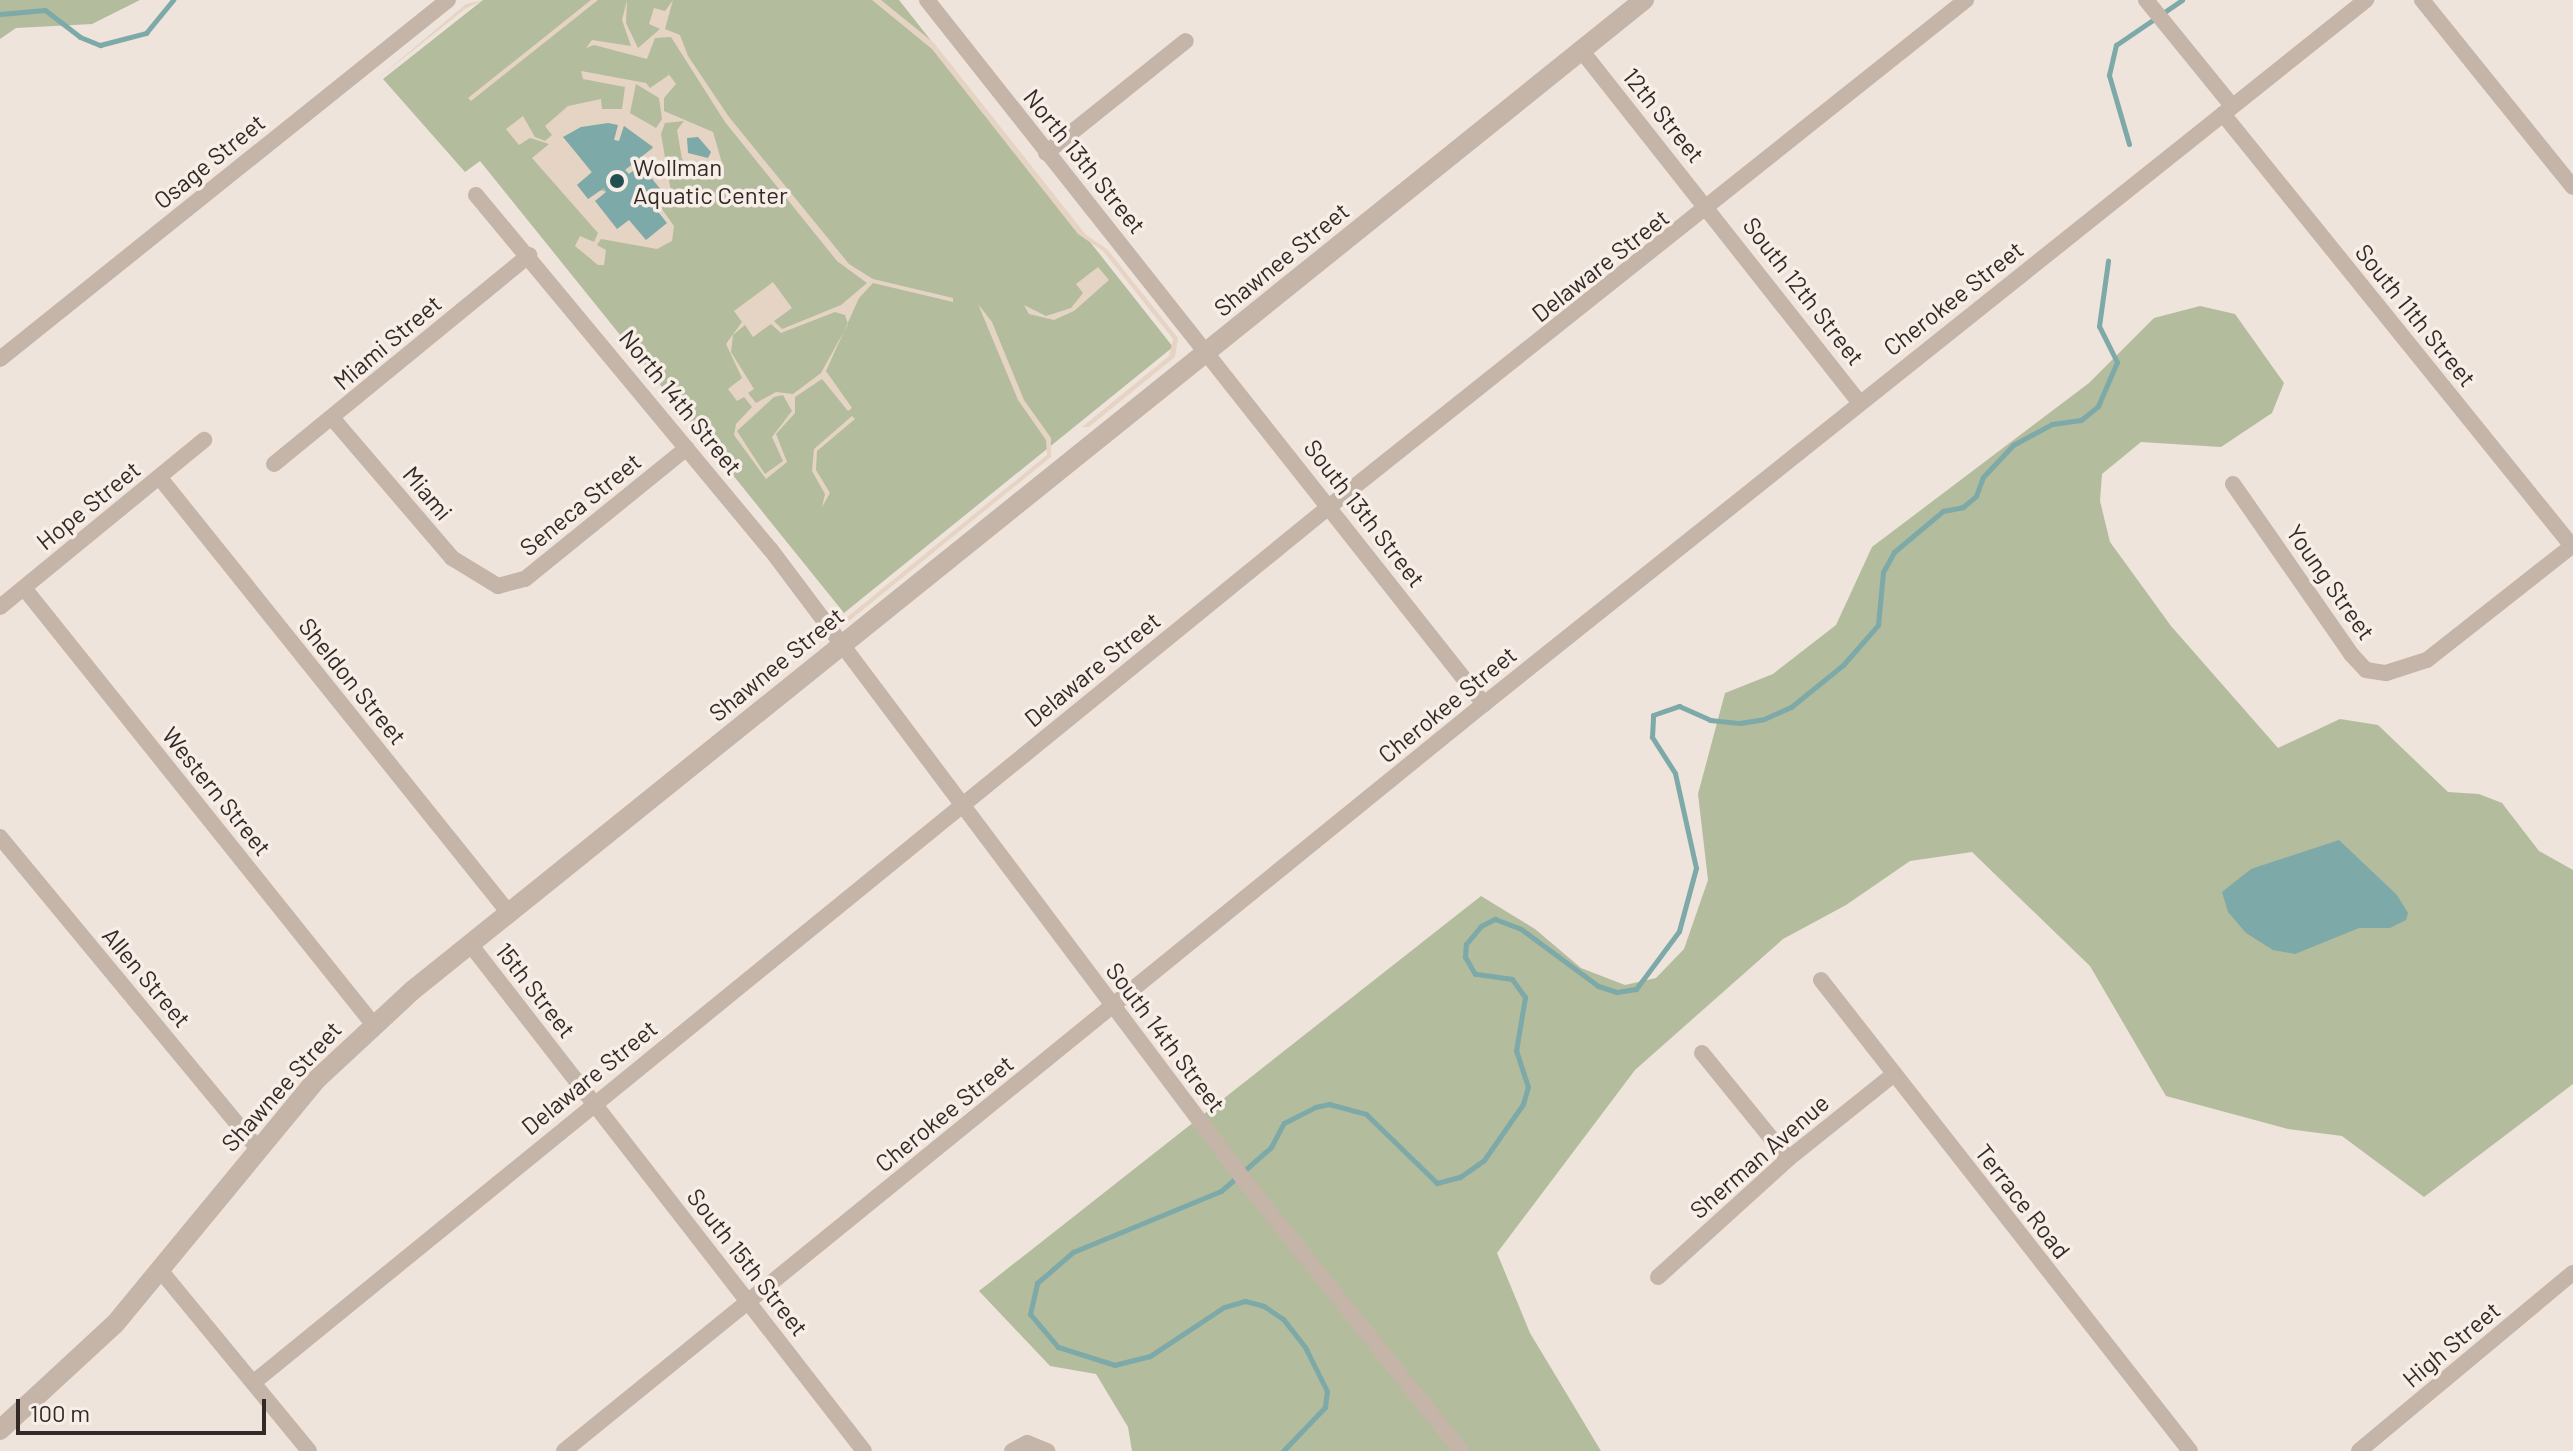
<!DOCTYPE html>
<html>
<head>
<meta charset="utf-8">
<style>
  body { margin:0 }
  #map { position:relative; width:2573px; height:1451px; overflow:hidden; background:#efe4db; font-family:Barlow,sans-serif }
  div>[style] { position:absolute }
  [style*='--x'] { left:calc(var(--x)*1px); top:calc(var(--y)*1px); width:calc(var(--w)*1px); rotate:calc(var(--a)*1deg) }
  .green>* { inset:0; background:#b3bc9c }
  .plaza>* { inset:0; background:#e5d4c3 }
  .water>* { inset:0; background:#7da9a8 }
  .stream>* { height:5px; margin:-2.5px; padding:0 2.5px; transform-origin:2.5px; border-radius:2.5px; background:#7da9a8 }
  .minor>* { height:16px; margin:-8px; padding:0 8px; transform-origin:8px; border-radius:8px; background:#c5b4a8 }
  .tertiary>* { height:20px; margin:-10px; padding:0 10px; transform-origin:10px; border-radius:10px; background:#c5b4a8 }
  .dots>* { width:22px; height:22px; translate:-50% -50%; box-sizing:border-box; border:4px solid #f7eee7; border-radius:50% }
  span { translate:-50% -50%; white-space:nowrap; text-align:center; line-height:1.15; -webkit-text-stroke:7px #f7eee7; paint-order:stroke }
  .street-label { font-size:24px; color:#332a27 }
  .poi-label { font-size:24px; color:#332a27 }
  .left { translate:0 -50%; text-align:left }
  .scale { position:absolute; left:16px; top:1399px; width:250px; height:36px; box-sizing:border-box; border:4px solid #332a27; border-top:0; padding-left:10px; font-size:24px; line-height:28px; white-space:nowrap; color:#332a27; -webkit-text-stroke:6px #f7eee7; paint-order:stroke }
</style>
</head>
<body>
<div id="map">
  <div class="green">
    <i style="clip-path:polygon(0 0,140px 0,92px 24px,16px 28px,0 39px)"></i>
    <i style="clip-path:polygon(483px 0,899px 0,1173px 347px,844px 613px,480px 161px,465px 172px,383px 79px)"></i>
    <i style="clip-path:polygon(2200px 306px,2235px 314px,2284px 383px,2272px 413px,2221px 447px,2141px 442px,2102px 474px,2100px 501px,2110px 542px,2171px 626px,2278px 748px,2340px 719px,2378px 725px,2448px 792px,2479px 794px,2502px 803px,2539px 851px,2573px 870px,2573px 1084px,2424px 1197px,2342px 1136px,2288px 1129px,2166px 1096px,2090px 966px,1972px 852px,1910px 861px,1846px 905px,1783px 939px,1635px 1070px,1497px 1253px,1530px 1333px,1601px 1451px,1132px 1451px,1128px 1427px,1096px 1374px,1050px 1366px,979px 1291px,1481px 896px,1535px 929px,1581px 968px,1625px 985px,1656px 978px,1684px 949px,1708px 880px,1698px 794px,1725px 693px,1773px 674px,1836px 625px,1872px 547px,2089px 383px,2154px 318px)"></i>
  </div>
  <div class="plaza">
    <i style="clip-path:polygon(483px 0,465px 9px,376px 80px,466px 4px)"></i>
    <i style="clip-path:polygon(591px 0,598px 0,471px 101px,468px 98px)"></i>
    <i style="clip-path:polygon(evenodd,627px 0,626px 23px,638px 48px,660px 29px,649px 24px,654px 8px,665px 11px,673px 0,665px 29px,680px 35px,688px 56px,729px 117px,849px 264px,873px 279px,953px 298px,953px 302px,873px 283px,859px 298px,826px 371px,852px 408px,848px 411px,822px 379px,795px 397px,795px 413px,776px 434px,787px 462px,766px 479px,734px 435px,736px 424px,752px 407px,744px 397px,737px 401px,728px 389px,742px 378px,726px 344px,742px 322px,734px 311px,773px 282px,792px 308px,774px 321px,782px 329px,841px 305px,867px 283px,837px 261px,725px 122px,671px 37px,655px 38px,647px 59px,594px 45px,586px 48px,592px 40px,631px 46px,622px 20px,627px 0,835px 312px,845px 315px,848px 324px,821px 373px,793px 394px,776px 392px,756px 403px,748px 393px,754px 389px,731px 352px,733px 335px,745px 325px,753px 337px,771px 324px,781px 333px,835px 312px,627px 0,783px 395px,792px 411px,772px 437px,783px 461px,765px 474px,737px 431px,774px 397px,783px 395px)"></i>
    <i style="clip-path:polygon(872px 0,881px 0,934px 43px,1086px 235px,1107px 249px,1178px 338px,1175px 357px,1089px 427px,1082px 427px,1169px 356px,1173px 339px,1103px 251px,1078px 234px,932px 49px)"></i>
    <i style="clip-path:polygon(evenodd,665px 69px,676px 84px,664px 98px,664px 111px,713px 132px,722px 163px,707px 175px,682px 159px,677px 130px,684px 121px,665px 123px,661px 134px,671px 192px,659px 205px,674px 226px,672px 241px,657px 249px,601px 239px,597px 245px,606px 250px,604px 265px,598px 265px,575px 246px,580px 236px,594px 242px,598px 233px,532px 158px,549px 144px,530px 138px,519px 145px,506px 129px,523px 116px,535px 137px,545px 141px,552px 135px,545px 126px,568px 106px,601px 99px,602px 109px,622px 109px,625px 87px,583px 79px,581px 71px,646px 83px,650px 88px,669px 75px,665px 69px,636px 84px,659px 98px,662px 119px,656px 128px,630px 113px,636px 84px,665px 69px,624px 126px,653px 148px,625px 170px,629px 174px,641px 165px,663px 192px,651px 202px,577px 185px,592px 173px,564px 137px,581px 127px,619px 142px,624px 126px)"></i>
    <i style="clip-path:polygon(1098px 267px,1109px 280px,1074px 311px,1054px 320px,1029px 314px,1024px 305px,1046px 316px,1071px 308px,1083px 293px,1076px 284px)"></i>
    <i style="clip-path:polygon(978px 304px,992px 322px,1024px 400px,1051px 438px,1051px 457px,849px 621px,841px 622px,1047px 455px,1046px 440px,1018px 400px)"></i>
    <i style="clip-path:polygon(852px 416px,855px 419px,817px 451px,816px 470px,830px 493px,822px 507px,825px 494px,812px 471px,814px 449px)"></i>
  </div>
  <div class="water">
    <i style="clip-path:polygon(608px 123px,618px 125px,614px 140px,619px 141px,624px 126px,653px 147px,625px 170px,629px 174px,641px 165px,663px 193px,651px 203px,667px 223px,646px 240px,629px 220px,617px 229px,595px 201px,606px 192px,604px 188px,588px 199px,577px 185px,592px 172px,563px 137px,581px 127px)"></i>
    <i style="clip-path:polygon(698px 137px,711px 152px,708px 158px,688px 153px,687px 138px)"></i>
    <i style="clip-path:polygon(2339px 840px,2397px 895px,2408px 913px,2406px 920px,2390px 928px,2359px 928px,2295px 954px,2273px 950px,2246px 933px,2228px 912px,2222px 892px,2251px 869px)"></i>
  </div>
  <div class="stream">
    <i style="--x:0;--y:14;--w:45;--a:-5.1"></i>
    <i style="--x:45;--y:10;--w:44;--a:37.6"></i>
    <i style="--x:80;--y:37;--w:22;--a:22"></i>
    <i style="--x:100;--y:45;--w:48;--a:-14.6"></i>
    <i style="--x:146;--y:33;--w:43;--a:-50.7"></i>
    <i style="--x:2129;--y:144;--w:72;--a:-106.2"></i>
    <i style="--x:2109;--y:75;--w:31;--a:-77"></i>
    <i style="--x:2116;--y:45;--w:80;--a:-34.3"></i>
    <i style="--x:1283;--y:1451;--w:61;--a:-46.3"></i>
    <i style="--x:1325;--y:1407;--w:16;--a:-83"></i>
    <i style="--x:1327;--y:1391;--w:49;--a:-116.6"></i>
    <i style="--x:1305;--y:1347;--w:36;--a:-128"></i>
    <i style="--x:1283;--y:1319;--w:23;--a:-146"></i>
    <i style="--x:1264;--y:1306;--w:20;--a:-165"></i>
    <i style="--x:1245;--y:1301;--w:22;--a:164"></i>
    <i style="--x:1224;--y:1307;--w:89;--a:146.5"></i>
    <i style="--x:1150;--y:1356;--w:36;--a:166"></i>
    <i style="--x:1115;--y:1365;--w:60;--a:-162.5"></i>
    <i style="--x:1058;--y:1347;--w:43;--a:-130.3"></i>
    <i style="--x:1030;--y:1314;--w:32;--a:-77"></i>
    <i style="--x:1037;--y:1283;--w:48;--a:-40.7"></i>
    <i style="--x:1073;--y:1252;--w:160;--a:-22.4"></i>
    <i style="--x:1221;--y:1191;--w:67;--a:-41.3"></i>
    <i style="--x:1271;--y:1147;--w:27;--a:-62"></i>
    <i style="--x:1284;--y:1123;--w:35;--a:-27"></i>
    <i style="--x:1315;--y:1107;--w:14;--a:-12"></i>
    <i style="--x:1329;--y:1104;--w:38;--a:15"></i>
    <i style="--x:1366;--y:1114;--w:99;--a:44.2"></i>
    <i style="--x:1437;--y:1183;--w:24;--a:-15"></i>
    <i style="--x:1460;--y:1177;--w:29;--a:-35"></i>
    <i style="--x:1484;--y:1160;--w:68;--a:-55.1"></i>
    <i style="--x:1523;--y:1104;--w:18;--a:-74"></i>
    <i style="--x:1528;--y:1087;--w:38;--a:-108"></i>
    <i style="--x:1516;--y:1051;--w:55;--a:-80.5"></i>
    <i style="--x:1525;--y:997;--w:22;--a:-126"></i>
    <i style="--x:1512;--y:979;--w:37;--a:-172"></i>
    <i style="--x:1475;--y:974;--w:20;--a:-120"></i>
    <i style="--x:1465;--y:957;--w:13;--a:-86"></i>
    <i style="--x:1466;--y:944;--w:23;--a:-50"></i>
    <i style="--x:1481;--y:926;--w:16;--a:-27"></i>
    <i style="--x:1495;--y:919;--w:28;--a:21"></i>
    <i style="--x:1521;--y:929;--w:96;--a:36.5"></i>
    <i style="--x:1598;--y:986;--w:20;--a:18"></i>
    <i style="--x:1617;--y:992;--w:19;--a:-9"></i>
    <i style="--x:1636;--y:989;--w:72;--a:-53.4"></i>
    <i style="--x:1679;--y:931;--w:65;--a:-74.9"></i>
    <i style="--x:1696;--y:868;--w:97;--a:-102.5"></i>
    <i style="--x:1675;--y:773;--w:43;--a:-122.6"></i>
    <i style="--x:1652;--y:737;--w:22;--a:-87"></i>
    <i style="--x:1653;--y:715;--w:28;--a:-19"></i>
    <i style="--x:1679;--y:706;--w:34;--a:24"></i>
    <i style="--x:1710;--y:720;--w:30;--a:6"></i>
    <i style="--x:1740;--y:723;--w:24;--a:-9"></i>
    <i style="--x:1764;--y:719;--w:30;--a:-24"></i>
    <i style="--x:1791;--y:707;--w:67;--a:-38.9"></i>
    <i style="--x:1843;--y:665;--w:53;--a:-48.8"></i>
    <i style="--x:1878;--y:625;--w:53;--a:-84.6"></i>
    <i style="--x:1883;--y:572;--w:23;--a:-61"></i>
    <i style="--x:1894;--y:552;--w:64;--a:-39.9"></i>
    <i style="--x:1943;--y:511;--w:20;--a:-11"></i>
    <i style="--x:1963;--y:507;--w:17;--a:-40"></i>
    <i style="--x:1976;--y:496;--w:20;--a:-70"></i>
    <i style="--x:1983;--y:477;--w:44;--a:-46.8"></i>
    <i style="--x:2013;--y:445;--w:44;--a:-28.3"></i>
    <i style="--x:2052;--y:424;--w:29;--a:-8"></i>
    <i style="--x:2081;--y:420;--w:22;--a:-39"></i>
    <i style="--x:2098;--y:406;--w:48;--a:-66.6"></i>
    <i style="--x:2117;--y:362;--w:40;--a:-116.6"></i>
    <i style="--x:2099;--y:326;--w:66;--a:-82.1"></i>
  </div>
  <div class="minor">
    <i style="--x:927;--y:0;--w:898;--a:51.65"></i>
    <i style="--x:2146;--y:0;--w:136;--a:50.9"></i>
    <i style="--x:2422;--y:0;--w:240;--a:51.1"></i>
    <i style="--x:1581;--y:50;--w:450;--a:51.7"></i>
    <i style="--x:2223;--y:114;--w:555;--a:51.07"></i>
    <i style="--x:1046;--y:153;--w:179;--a:-38.7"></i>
    <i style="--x:476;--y:195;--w:462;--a:50.3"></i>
    <i style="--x:771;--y:550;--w:794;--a:53.09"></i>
    <i style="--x:1248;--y:1185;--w:341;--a:51.3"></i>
    <i style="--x:0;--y:359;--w:574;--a:-38.71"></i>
    <i style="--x:333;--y:419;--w:183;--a:49.4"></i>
    <i style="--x:452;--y:558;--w:54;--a:31.3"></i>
    <i style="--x:498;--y:586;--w:28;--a:-15"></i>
    <i style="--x:525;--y:579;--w:208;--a:-39"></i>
    <i style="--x:274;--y:464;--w:330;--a:-39.3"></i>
    <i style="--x:160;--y:478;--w:558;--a:51.26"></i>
    <i style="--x:2233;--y:484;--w:207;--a:55.2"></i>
    <i style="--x:2351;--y:654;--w:22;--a:47"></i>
    <i style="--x:2366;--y:670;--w:20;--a:9"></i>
    <i style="--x:2386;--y:673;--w:43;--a:-17.6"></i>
    <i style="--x:2427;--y:660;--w:186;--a:-38.2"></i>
    <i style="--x:24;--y:588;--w:558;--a:51.32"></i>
    <i style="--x:0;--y:607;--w:264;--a:-39.3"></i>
    <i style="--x:0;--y:837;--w:403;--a:50.4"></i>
    <i style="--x:470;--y:944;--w:642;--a:52.15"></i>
    <i style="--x:1821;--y:980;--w:598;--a:51.92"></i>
    <i style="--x:1702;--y:1053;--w:136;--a:50.9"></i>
    <i style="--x:160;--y:1270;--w:234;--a:50.5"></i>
    <i style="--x:1658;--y:1277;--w:176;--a:-42.2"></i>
    <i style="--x:1788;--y:1159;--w:134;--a:-38.7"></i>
    <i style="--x:254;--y:1382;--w:1387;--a:-39.15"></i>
    <i style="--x:1330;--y:506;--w:813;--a:-38.51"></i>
    <i style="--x:564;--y:1451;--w:1185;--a:-39.08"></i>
    <i style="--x:1484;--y:704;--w:1129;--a:-38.6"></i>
    <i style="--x:1012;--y:1451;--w:17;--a:-28"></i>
    <i style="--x:1027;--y:1443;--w:22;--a:22"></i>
    <i style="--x:2359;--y:1451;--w:278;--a:-39.8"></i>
  </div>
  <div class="tertiary">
    <i style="--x:0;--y:1430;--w:156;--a:-42.7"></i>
    <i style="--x:115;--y:1324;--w:315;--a:-50.5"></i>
    <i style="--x:315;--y:1081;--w:134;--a:-42.9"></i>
    <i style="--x:413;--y:990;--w:1580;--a:-38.81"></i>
  </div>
  <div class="dots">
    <i style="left:617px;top:181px;background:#224f50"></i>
  </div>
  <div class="street-label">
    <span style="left:1664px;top:115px;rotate:51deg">12th Street</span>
    <span style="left:209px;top:161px;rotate:-39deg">Osage Street</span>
    <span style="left:1085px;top:161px;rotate:51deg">North 13th Street</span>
    <span style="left:1281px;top:259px;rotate:-39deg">Shawnee Street</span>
    <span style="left:1600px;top:265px;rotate:-38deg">Delaware Street</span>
    <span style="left:1804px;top:291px;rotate:52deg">South 12th Street</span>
    <span style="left:1953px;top:298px;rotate:-38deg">Cherokee Street</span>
    <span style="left:2416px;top:315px;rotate:51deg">South 11th Street</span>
    <span style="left:387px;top:342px;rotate:-40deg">Miami Street</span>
    <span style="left:681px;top:402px;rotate:51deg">North 14th Street</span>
    <span style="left:428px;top:493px;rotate:50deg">Miami</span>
    <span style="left:580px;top:504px;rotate:-39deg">Seneca Street</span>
    <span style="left:88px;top:505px;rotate:-39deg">Hope Street</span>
    <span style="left:1365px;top:513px;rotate:52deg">South 13th Street</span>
    <span style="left:2331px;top:582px;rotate:55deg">Young Street</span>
    <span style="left:776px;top:664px;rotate:-39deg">Shawnee Street</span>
    <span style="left:1092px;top:669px;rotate:-39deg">Delaware Street</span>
    <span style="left:353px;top:681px;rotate:51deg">Sheldon Street</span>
    <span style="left:1447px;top:704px;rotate:-39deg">Cherokee Street</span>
    <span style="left:217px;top:791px;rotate:51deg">Western Street</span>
    <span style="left:147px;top:977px;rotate:50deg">Allen Street</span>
    <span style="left:536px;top:990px;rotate:52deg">15th Street</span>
    <span style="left:1166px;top:1037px;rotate:53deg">South 14th Street</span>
    <span style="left:589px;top:1077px;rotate:-39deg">Delaware Street</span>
    <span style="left:281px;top:1086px;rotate:-48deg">Shawnee Street</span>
    <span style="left:944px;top:1113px;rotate:-39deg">Cherokee Street</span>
    <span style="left:1759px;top:1156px;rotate:-41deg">Sherman Avenue</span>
    <span style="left:2023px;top:1201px;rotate:52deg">Terrace Road</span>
    <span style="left:748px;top:1262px;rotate:52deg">South 15th Street</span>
    <span style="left:2451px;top:1344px;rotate:-40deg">High Street</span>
  </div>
  <div class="poi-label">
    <span class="left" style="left:633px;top:181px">Wollman<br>Aquatic Center</span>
  </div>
  <div class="scale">100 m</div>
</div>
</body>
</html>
